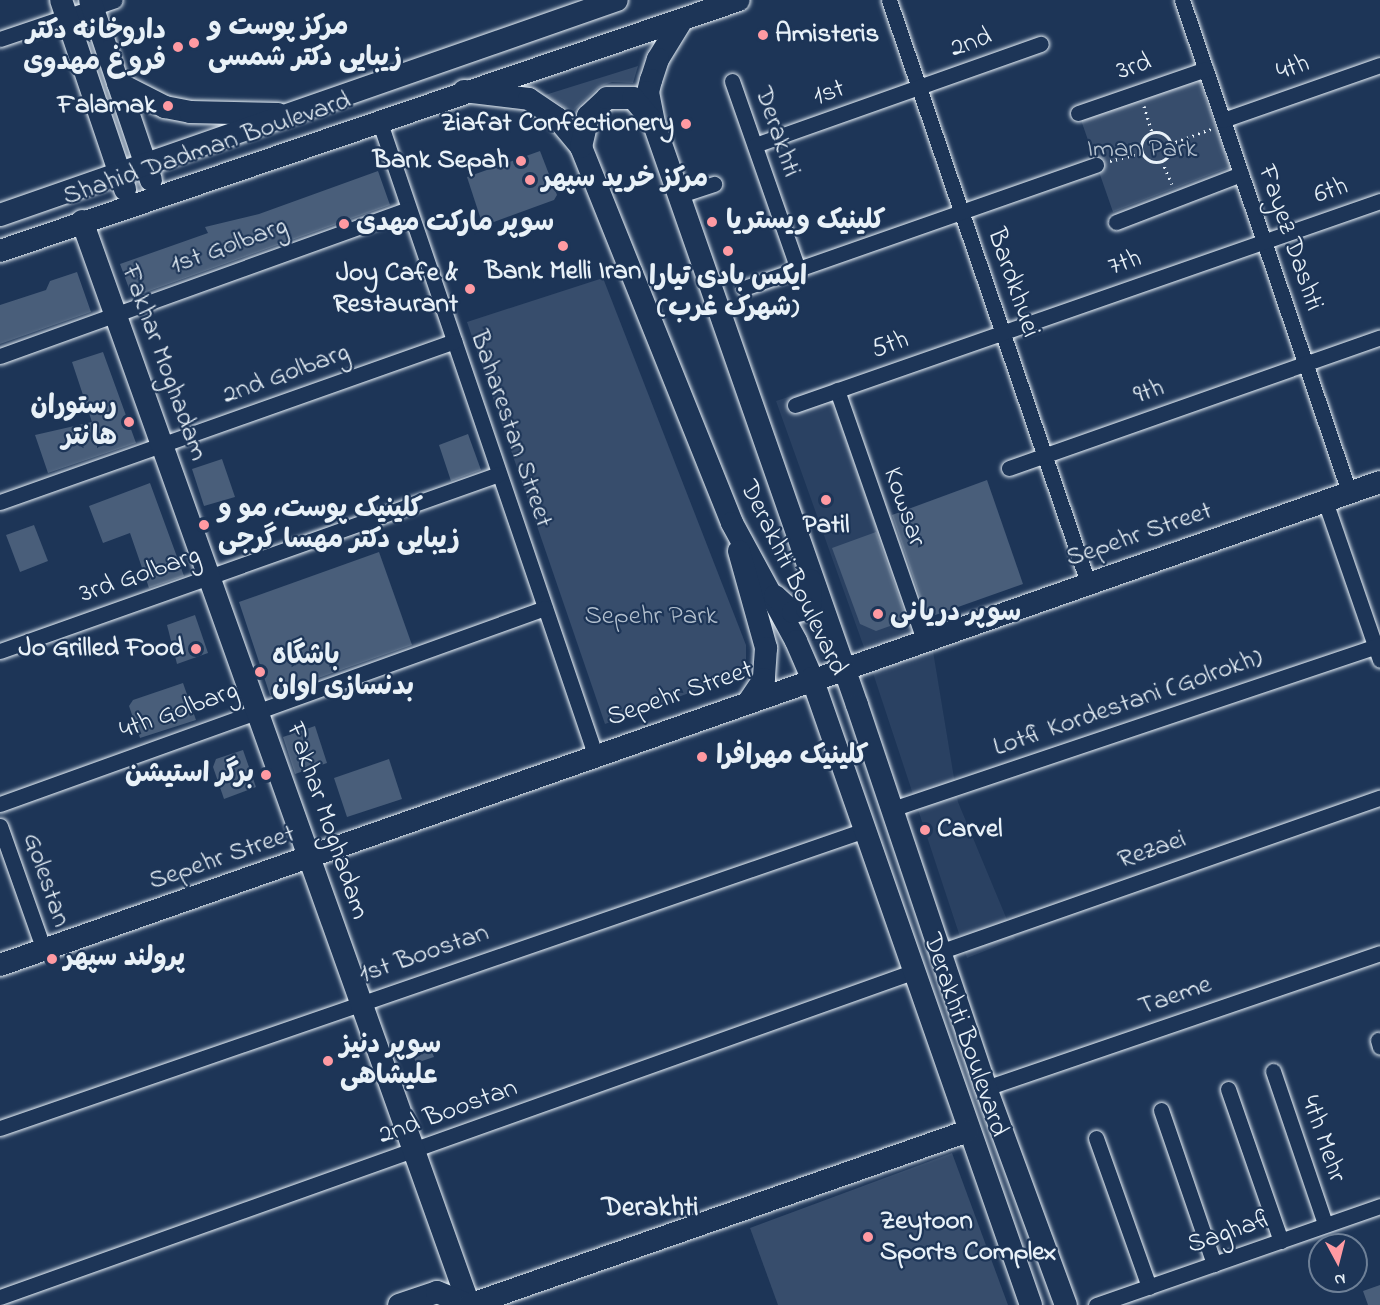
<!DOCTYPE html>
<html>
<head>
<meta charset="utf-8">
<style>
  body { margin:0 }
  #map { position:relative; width:1380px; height:1305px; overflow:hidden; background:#1d3557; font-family:"Indie Flower","Playpen Sans Arabic",sans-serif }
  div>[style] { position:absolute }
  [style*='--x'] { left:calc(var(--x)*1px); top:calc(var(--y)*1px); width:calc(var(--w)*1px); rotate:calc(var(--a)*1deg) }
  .built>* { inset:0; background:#2a4162 }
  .green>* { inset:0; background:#374d6c }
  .building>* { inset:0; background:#495e7a }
  .path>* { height:3px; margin-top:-1.5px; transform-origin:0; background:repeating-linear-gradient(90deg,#e8f1f8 0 1.5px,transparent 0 6px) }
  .path>.ring { margin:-1.5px; padding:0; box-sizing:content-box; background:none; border:3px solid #e8f1f8; border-radius:50% }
  .roads { filter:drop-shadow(0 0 2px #e8f1f8) drop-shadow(0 0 2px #e8f1f8) }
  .street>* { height:15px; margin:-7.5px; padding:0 7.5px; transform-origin:7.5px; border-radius:7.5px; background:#1d3557 }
  .secondary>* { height:22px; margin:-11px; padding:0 11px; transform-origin:11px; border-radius:11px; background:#1d3557 }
  .dots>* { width:16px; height:16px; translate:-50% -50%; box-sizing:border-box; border:3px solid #1d3557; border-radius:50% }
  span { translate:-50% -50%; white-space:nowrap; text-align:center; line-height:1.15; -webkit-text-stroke:4.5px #1d3557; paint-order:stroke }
  .poi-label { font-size:27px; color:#e8f1f8; font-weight:700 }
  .left { translate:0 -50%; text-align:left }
  .right { translate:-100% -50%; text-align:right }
  .street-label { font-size:27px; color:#e8f1f8 }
  .park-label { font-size:27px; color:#b3c0ce }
  .neighbourhood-label { font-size:28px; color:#e8f1f8; font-weight:700 }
  .north { position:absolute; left:1308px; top:1233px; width:60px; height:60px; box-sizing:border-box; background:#1d3557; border:2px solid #6e8097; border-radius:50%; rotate:173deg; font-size:16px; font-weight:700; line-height:24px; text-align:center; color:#e8f1f8 }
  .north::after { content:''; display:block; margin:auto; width:21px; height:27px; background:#ff9aa2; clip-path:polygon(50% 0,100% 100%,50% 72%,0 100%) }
</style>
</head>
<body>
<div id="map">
  <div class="built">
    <i style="clip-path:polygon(842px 379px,929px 627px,958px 802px,1015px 939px,967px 958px,871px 667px,776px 401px)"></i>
  </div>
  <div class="green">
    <i style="clip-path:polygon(638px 66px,633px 83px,612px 82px,599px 87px,572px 112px,545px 95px)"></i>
    <i style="clip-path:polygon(1199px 79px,1230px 167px,1113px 212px,1081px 120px)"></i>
    <i style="clip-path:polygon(603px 278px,746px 645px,746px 672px,605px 724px,467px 322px)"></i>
    <i style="clip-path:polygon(952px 1153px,1008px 1305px,778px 1305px,750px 1228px)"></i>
  </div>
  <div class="building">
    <i style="clip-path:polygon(540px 151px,557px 195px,554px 200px,483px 226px,467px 177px)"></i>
    <i style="clip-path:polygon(378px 171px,390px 205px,138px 295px,131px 294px,120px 264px,208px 233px,205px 227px,259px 214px)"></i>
    <i style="clip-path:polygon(77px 272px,91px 312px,0 344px,0 305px,46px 290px,50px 281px)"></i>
    <i style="clip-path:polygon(103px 352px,136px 443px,48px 473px,35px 435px,92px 422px,72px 362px)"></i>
    <i style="clip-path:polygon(468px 434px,481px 470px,451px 481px,439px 445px)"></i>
    <i style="clip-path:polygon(222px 459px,235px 497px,204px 506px,192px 469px)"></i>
    <i style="clip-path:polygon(987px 480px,1023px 584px,927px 618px,892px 515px)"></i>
    <i style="clip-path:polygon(150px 483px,184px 576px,149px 588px,130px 533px,103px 543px,89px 506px)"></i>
    <i style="clip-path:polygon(34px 525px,48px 561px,20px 572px,6px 535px)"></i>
    <i style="clip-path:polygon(876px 532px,907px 620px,876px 631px,860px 624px,832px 548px)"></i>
    <i style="clip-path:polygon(379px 552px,412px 645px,270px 695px,239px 602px)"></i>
    <i style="clip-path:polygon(195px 615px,208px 653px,177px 664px,167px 625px)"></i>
    <i style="clip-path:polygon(183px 683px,196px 720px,140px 738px,129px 706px,133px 700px)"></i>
    <i style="clip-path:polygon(315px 726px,327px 763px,295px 774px,283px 737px)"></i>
    <i style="clip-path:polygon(243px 750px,256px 787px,224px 799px,213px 767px,216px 759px)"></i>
    <i style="clip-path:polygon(389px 759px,402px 799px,347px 817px,334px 778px)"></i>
    <i style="clip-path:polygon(428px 1041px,434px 1057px,416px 1063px,410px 1047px)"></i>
    <i style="clip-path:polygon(1380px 1285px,1380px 1305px,1368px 1305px,1363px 1291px)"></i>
  </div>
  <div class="path">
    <i style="--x:1144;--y:106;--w:27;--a:73"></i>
    <i class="ring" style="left:1141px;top:132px;width:27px;height:27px"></i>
    <i style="--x:1170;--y:144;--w:44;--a:-20.1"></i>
    <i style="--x:1110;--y:161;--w:32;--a:-14"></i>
    <i style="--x:1162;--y:161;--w:25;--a:67"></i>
  </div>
  <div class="roads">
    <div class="street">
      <i style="--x:889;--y:0;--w:616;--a:71.15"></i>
      <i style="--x:1182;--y:0;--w:520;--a:71.25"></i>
      <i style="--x:0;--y:39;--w:121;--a:-18.7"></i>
      <i style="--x:732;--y:81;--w:199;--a:70.7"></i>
      <i style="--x:1078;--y:113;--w:135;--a:-19"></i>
      <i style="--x:379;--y:120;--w:670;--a:71.19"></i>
      <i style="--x:1223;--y:120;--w:166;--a:-19.3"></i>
      <i style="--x:755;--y:145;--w:303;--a:-19.5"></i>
      <i style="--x:680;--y:195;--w:36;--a:-18"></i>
      <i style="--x:1116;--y:222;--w:134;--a:-21"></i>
      <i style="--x:744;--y:288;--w:373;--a:-19.3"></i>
      <i style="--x:0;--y:356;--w:434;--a:-19.8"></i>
      <i style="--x:837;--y:390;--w:265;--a:70.8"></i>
      <i style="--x:795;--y:405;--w:620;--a:-19.22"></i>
      <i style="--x:1009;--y:468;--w:393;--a:-19.4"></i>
      <i style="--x:1325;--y:501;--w:168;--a:70.9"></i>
      <i style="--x:0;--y:502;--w:482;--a:-19.5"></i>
      <i style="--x:0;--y:651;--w:529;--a:-19.53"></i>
      <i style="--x:0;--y:804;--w:579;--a:-19.78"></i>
      <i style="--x:892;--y:809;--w:515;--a:-18.58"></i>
      <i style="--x:0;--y:826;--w:132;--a:70.5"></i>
      <i style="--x:942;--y:951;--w:464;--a:-19.3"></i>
      <i style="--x:1378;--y:1040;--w:7;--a:74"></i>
      <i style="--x:1273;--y:1071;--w:162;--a:71.2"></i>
      <i style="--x:986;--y:1088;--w:416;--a:-18.9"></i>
      <i style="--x:1228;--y:1089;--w:161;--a:70.8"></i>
      <i style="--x:1161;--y:1110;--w:163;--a:71"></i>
      <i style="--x:0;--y:1128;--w:915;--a:-19.01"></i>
      <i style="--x:1096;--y:1138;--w:158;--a:70.4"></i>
      <i style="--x:0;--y:1297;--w:968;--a:-19.61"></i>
      <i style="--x:1096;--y:1305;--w:301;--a:-19.2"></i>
    </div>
    <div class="secondary">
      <i style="--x:61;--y:0;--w:200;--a:71.3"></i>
      <i style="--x:90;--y:0;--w:190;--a:71.3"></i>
      <i style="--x:682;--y:20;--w:46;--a:121.6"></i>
      <i style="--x:658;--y:59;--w:22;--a:108"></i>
      <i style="--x:651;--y:80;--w:12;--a:104"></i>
      <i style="--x:648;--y:92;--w:33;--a:79"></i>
      <i style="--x:654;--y:124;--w:615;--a:70.74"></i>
      <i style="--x:857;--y:705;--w:404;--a:71.4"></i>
      <i style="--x:986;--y:1088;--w:231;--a:69.8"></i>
      <i style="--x:118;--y:83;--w:53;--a:27.1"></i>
      <i style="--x:165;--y:107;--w:25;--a:11"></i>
      <i style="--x:190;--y:112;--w:88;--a:1.3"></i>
      <i style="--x:464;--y:91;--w:65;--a:7"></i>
      <i style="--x:529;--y:99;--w:34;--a:34"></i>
      <i style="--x:557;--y:118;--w:38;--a:50"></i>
      <i style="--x:581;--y:147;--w:405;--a:68.1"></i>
      <i style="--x:732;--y:523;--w:134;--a:61.5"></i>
      <i style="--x:796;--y:641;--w:40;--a:66.6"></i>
      <i style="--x:812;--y:678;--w:664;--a:70.75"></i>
      <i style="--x:581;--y:147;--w:32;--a:-77"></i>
      <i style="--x:588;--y:116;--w:26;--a:-43"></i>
      <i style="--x:607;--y:98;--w:26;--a:0"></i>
      <i style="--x:633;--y:98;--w:30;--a:50"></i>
      <i style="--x:0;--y:215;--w:653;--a:-19.21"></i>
      <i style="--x:82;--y:221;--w:1151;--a:70.35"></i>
      <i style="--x:0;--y:251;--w:780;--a:-18.76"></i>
      <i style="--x:739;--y:551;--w:101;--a:74.4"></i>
      <i style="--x:766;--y:648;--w:31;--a:94"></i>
      <i style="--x:764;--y:679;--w:27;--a:124"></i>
      <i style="--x:775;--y:596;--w:24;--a:42"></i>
      <i style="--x:793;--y:612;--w:14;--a:-12"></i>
      <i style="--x:807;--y:609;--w:7;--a:-56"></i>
      <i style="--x:811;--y:603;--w:23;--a:-92"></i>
      <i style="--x:0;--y:965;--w:1462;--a:-19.29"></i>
      <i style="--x:399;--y:1305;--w:40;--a:-18.9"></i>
      <i style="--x:437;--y:1292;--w:35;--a:22"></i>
      <i style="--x:469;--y:1305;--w:528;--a:-19.22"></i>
    </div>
  </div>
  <div class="dots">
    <i style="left:763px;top:35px;background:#ff9aa2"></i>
    <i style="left:194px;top:43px;background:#ff9aa2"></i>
    <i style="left:178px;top:47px;background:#ff9aa2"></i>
    <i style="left:168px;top:106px;background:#ff9aa2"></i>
    <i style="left:686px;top:124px;background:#ff9aa2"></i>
    <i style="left:521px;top:161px;background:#ff9aa2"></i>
    <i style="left:530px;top:180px;background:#ff9aa2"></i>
    <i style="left:712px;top:222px;background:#ff9aa2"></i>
    <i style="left:344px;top:224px;background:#ff9aa2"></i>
    <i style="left:563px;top:246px;background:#ff9aa2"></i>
    <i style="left:728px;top:251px;background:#ff9aa2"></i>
    <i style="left:470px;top:289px;background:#ff9aa2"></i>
    <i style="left:129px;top:422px;background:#ff9aa2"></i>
    <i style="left:826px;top:500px;background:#ff9aa2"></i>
    <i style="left:204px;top:525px;background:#ff9aa2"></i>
    <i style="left:878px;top:614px;background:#ff9aa2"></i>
    <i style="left:196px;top:649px;background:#ff9aa2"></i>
    <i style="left:260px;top:672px;background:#ff9aa2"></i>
    <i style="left:702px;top:757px;background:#ff9aa2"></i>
    <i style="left:266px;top:775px;background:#ff9aa2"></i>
    <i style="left:925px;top:830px;background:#ff9aa2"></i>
    <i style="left:52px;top:959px;background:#ff9aa2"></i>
    <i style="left:328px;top:1061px;background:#ff9aa2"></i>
    <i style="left:868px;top:1237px;background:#ff9aa2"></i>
  </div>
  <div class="poi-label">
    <span class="left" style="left:208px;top:43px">مرکز پوست و<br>زیبایی دکتر شمسی</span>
    <span class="right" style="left:166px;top:47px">داروخانه دکتر<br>فروغ مهدوی</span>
    <span class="left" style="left:775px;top:35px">Amisteris</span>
    <span class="right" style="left:156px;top:106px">Falamak</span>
    <span class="right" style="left:674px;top:124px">Ziafat Confectionery</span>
    <span class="right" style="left:509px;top:161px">Bank Sepah</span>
    <span class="left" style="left:542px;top:180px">مرکز خرید سپهر</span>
    <span class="left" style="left:726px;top:222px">کلینیک ویستریا</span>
    <span class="left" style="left:356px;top:224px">سوپر مارکت مهدی</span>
    <span style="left:563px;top:272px">Bank Melli Iran</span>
    <span class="right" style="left:458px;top:289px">Joy Cafe &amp;<br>Restaurant</span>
    <span style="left:728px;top:293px">ایکس بادی تیارا<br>(شهرک غرب)</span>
    <span class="right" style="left:117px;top:422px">رستوران<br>هانتر</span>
    <span class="left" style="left:218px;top:525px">کلینیک پوست، مو و<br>زیبایی دکتر مهسا گرجی</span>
    <span style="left:826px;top:526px">Patil</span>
    <span class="left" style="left:890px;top:614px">سوپر دریانی</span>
    <span class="right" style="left:184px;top:649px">Jo Grilled Food</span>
    <span class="left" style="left:272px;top:672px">باشگاه<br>بدنسازی اوان</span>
    <span class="left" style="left:716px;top:757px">کلینیک مهرافرا</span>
    <span class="right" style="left:254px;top:775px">برگر استیشن</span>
    <span class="left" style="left:937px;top:830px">Carvel</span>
    <span class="left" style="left:64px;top:959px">پرولند سپهر</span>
    <span class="left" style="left:340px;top:1061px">سوپر دنيز<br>عليشاهى</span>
    <span class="left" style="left:880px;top:1237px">Zeytoon<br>Sports Complex</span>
  </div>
  <div class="street-label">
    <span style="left:971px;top:43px;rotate:-20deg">2nd</span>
    <span style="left:1134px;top:67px;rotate:-19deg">3rd</span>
    <span style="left:1293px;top:68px;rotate:-19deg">4th</span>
    <span style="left:829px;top:93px;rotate:-19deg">1st</span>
    <span style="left:777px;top:132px;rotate:71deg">Derakhti</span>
    <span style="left:207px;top:149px;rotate:-19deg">Shahid Dadman Boulevard</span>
    <span style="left:1331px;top:191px;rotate:-19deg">6th</span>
    <span style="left:1290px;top:238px;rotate:71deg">Fayez Dashti</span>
    <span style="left:229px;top:246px;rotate:-20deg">1st Golbarg</span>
    <span style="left:1125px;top:263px;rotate:-19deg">7th</span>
    <span style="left:1013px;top:283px;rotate:71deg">Bardkhuei</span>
    <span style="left:890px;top:345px;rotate:-19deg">5th</span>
    <span style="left:164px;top:363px;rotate:70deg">Fakhar Moghadam</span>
    <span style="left:286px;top:374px;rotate:-20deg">2nd Golbarg</span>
    <span style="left:1149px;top:392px;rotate:-19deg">9th</span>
    <span style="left:511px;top:429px;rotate:71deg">Baharestan Street</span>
    <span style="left:904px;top:507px;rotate:71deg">Kowsar</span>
    <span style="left:1139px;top:535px;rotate:-19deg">Sepehr Street</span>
    <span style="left:140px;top:575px;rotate:-19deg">3rd Golbarg</span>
    <span style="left:793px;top:578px;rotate:64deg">Derakhti Boulevard</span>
    <span style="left:680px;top:694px;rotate:-19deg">Sepehr Street</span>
    <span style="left:1128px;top:703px;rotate:-19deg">Lotfi Kordestani (Golrokh)</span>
    <span style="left:179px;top:711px;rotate:-20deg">4th Golbarg</span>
    <span style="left:327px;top:821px;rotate:71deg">Fakhar Moghadam</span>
    <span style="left:1152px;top:850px;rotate:-19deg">Rezaei</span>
    <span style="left:222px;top:858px;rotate:-19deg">Sepehr Street</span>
    <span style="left:46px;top:880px;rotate:71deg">Golestan</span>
    <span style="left:424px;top:954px;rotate:-19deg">1st Boostan</span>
    <span style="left:1175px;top:996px;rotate:-19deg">Taeme</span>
    <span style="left:965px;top:1035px;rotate:71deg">Derakhti Boulevard</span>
    <span style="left:448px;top:1112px;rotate:-20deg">2nd Boostan</span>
    <span style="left:1323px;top:1139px;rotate:71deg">4th Mehr</span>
    <span style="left:1230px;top:1232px;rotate:-19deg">Saghafi</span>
  </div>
  <div class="park-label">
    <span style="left:1142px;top:150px">Iman Park</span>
    <span style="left:651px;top:617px">Sepehr Park</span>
  </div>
  <div class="neighbourhood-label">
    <span style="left:650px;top:1209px">Derakhti</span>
  </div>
  <div class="north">N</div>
</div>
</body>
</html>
